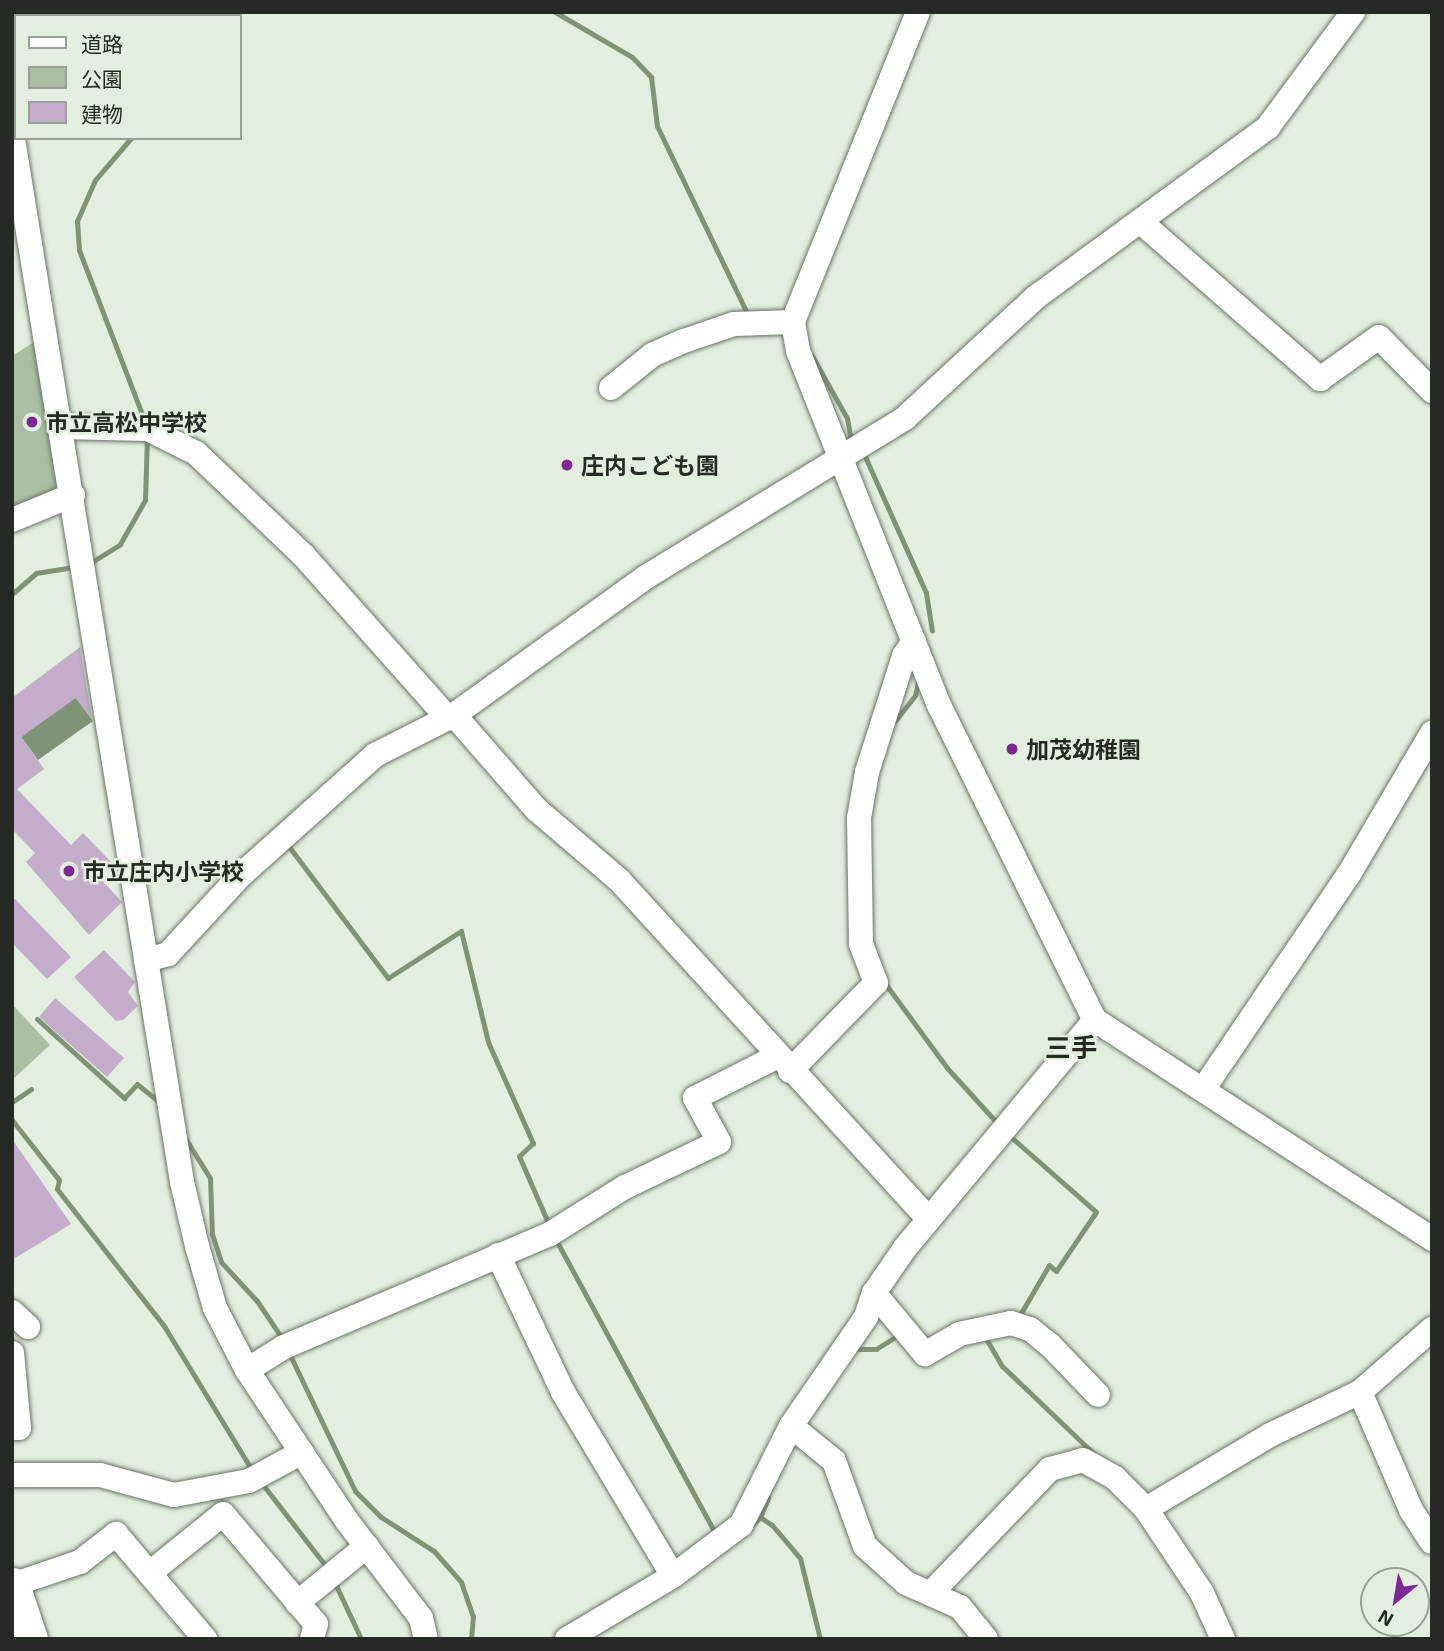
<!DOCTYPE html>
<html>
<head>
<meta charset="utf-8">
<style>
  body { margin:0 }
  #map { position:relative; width:1444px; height:1651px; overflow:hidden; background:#e3efde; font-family:"Exo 2","Noto Sans JP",sans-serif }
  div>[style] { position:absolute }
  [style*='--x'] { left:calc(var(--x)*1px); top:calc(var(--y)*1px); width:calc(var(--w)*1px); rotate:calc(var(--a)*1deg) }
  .green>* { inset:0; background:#aabfa2 }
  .water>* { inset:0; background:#7f9377 }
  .stream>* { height:5px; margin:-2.5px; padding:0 2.5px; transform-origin:2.5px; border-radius:2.5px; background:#7f9377 }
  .building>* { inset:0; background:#c3adca }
  .roads { filter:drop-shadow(0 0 2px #697465) drop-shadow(0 0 2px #697465) }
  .minor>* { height:24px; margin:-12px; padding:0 12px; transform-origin:12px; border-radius:12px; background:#fff }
  .highway>* { height:35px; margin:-17.5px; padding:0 17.5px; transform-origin:17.5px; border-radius:17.5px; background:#fff }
  .dots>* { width:19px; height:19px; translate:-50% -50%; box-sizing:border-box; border:4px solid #e3efde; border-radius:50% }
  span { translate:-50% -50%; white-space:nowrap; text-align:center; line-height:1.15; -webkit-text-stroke:5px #e3efde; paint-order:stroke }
  .poi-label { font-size:23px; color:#262a24; font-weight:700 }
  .left { translate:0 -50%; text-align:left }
  .quarter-label { font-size:26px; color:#262a24; font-weight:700 }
  .frame { position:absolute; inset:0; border:14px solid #262a24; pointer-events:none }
  .legend { position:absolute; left:14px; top:14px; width:228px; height:126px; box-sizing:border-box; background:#e3efde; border:2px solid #97a094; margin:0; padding:9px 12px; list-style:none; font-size:21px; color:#262a24 }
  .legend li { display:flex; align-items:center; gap:14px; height:35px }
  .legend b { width:35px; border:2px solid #97a094 }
  .north { position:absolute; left:1360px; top:1567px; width:70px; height:70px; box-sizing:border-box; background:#e3efde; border:2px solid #97a094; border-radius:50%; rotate:210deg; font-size:19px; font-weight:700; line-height:28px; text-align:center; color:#262a24 }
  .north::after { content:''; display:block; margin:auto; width:24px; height:32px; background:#7f2795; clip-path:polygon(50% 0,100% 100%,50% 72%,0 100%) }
</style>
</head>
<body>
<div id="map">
  <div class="green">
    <i style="clip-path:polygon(34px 342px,60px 487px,12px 508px,12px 356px)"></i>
    <i style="clip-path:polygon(12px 1004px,50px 1045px,12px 1080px)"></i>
  </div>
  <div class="water">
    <i style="clip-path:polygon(74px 695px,93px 721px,38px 760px,21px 737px)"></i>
  </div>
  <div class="stream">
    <i style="--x:555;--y:12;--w:89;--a:30.3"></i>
    <i style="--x:632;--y:57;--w:28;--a:46"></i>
    <i style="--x:651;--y:77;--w:49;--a:83"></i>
    <i style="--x:657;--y:126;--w:210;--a:64.3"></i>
    <i style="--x:229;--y:16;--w:4;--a:-63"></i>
    <i style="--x:131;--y:138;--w:55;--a:130.6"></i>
    <i style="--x:95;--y:180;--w:45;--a:113.7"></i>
    <i style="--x:77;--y:221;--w:29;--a:86"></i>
    <i style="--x:79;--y:250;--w:184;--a:69"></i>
    <i style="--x:812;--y:356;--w:71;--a:60.6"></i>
    <i style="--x:847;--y:418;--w:23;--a:80"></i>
    <i style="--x:863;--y:452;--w:154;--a:65.9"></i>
    <i style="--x:926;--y:593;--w:38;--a:81"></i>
    <i style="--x:87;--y:565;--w:39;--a:-32"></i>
    <i style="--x:120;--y:544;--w:51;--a:-60.4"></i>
    <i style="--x:145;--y:500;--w:65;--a:-88.2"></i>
    <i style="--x:12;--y:594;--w:32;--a:-41"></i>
    <i style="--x:36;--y:573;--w:38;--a:-9"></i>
    <i style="--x:895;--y:721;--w:33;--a:-52"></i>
    <i style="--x:915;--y:695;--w:16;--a:-76"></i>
    <i style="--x:287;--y:844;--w:168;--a:53"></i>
    <i style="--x:388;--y:978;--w:87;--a:-32.8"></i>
    <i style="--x:461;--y:931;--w:114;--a:76.3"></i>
    <i style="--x:488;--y:1042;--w:111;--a:66"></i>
    <i style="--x:533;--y:1143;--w:19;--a:137"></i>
    <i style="--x:519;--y:1156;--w:75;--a:66.5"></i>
    <i style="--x:884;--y:982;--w:108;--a:53.7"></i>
    <i style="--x:948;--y:1069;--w:74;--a:47.7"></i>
    <i style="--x:37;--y:1019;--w:118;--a:42.2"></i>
    <i style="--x:124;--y:1098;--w:19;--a:-47"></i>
    <i style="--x:137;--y:1084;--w:26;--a:39"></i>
    <i style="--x:12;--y:1102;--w:23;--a:-34"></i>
    <i style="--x:12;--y:1120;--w:76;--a:51.9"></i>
    <i style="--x:59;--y:1180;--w:9;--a:103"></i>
    <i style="--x:57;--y:1189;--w:174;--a:52"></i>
    <i style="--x:164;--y:1326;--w:169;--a:58.6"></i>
    <i style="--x:1011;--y:1137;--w:113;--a:41.4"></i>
    <i style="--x:1096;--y:1212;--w:71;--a:124.1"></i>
    <i style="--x:1056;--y:1271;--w:9;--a:-139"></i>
    <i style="--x:1049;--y:1265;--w:61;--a:120.3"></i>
    <i style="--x:185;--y:1138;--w:47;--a:58"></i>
    <i style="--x:210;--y:1178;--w:56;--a:88"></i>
    <i style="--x:212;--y:1234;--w:29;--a:72"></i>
    <i style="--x:221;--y:1262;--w:53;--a:47.3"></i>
    <i style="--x:257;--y:1301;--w:48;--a:56"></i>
    <i style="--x:556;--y:1240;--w:337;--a:61.5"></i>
    <i style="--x:984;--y:1335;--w:36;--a:60"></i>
    <i style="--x:1002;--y:1366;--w:126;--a:43.7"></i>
    <i style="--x:855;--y:1349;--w:21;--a:0"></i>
    <i style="--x:876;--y:1349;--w:28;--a:-32"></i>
    <i style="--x:289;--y:1353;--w:153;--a:64.4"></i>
    <i style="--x:355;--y:1491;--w:37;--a:45"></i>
    <i style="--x:381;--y:1517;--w:63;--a:32.7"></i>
    <i style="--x:434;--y:1551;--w:41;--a:48.9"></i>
    <i style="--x:461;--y:1582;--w:36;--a:71"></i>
    <i style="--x:473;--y:1616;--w:23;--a:95"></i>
    <i style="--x:260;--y:1481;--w:111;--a:52.3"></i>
    <i style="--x:760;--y:1517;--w:21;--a:-67"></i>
    <i style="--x:753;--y:1524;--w:10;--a:-45"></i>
    <i style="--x:760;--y:1517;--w:14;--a:34"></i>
    <i style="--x:772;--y:1525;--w:43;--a:49.7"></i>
    <i style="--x:800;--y:1558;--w:83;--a:76.1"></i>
    <i style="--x:334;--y:1581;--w:64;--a:65"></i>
  </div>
  <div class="building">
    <i style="clip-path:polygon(80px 647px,92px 719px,76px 698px,21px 737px,44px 769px,17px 789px,71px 845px,83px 833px,112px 863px,98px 876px,122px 902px,89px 935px,26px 862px,35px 853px,12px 829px,12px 698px)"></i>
    <i style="clip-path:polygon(12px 896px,71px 957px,47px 979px,12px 943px)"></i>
    <i style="clip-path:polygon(104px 950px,135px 982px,128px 992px,138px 1006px,123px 1020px,116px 1021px,74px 977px)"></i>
    <i style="clip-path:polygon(55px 998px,124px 1058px,107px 1077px,39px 1017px)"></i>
    <i style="clip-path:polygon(12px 1139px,71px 1224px,12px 1260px)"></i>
  </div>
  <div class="roads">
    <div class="minor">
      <i style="--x:918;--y:12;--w:334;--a:112"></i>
      <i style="--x:793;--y:322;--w:29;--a:80"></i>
      <i style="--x:798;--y:351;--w:381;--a:68.3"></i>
      <i style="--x:939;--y:705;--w:352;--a:63.7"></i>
      <i style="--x:1095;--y:1020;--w:402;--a:33"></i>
      <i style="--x:12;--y:133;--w:1063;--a:80.79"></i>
      <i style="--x:182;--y:1182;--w:66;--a:76.8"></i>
      <i style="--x:197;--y:1246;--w:65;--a:73.8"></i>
      <i style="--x:215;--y:1308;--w:70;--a:62.7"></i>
      <i style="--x:247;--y:1370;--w:181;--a:56.5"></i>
      <i style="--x:347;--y:1521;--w:122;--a:52.7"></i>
      <i style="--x:421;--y:1618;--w:22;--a:77"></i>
      <i style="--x:1142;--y:223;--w:237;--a:41.2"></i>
      <i style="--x:1320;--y:379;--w:72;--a:-35.4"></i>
      <i style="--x:1379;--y:337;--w:76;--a:45.5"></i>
      <i style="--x:611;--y:388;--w:53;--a:-38.8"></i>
      <i style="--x:652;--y:355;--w:35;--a:-24"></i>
      <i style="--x:684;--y:341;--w:53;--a:-18.8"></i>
      <i style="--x:734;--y:324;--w:59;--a:-1.9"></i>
      <i style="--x:60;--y:427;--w:88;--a:1.3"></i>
      <i style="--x:148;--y:429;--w:54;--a:26.6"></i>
      <i style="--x:196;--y:453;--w:149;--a:43.6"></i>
      <i style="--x:304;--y:556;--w:217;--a:48.4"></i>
      <i style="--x:12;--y:520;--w:66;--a:-22.3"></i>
      <i style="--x:454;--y:715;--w:126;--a:48.9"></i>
      <i style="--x:537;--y:810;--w:108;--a:40.5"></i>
      <i style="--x:619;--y:880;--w:459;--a:47.6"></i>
      <i style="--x:146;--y:960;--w:23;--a:-15"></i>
      <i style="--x:168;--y:954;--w:108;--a:-47.3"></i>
      <i style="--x:241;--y:875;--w:180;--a:-41.8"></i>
      <i style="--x:375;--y:755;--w:89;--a:-26.9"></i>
      <i style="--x:454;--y:715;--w:236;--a:-35.7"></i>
      <i style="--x:646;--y:577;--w:304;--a:-31.5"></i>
      <i style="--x:905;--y:418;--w:178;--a:-42.7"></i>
      <i style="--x:1036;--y:297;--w:288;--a:-36.2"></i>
      <i style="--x:1268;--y:127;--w:143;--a:-53.5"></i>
      <i style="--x:790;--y:1071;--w:123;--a:-45.7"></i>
      <i style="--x:876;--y:983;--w:42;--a:-111"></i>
      <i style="--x:861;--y:944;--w:126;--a:-90.9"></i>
      <i style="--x:859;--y:818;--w:47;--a:-80.1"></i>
      <i style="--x:867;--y:772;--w:122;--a:-72.3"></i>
      <i style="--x:904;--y:656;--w:18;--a:-56"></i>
      <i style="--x:1204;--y:1088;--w:258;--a:-55.9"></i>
      <i style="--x:1349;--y:874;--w:164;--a:-59.5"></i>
      <i style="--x:498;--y:1255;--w:152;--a:64.6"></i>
      <i style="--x:563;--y:1392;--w:214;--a:59.1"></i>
      <i style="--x:874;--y:1293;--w:80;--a:50.1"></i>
      <i style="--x:925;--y:1354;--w:39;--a:-30"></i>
      <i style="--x:959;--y:1334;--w:53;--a:-11.9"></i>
      <i style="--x:1011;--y:1323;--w:20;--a:18"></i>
      <i style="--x:1030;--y:1329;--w:26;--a:39"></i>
      <i style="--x:1050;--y:1345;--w:69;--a:46.2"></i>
      <i style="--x:12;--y:1312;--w:22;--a:43"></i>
      <i style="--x:12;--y:1353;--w:75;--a:84.7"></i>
      <i style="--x:19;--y:1428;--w:7;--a:180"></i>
      <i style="--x:247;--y:1370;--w:44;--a:-31.9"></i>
      <i style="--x:284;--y:1347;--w:289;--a:-23"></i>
      <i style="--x:550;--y:1234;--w:89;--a:-32.1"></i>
      <i style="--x:625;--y:1187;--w:104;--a:-25.6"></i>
      <i style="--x:719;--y:1142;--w:50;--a:-118.6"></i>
      <i style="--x:695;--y:1098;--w:91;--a:-26.8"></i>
      <i style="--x:1360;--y:1392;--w:129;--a:66.6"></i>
      <i style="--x:1411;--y:1510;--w:38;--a:57"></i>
      <i style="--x:791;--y:1426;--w:55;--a:39.1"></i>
      <i style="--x:834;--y:1461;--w:90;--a:70"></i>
      <i style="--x:865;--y:1546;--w:55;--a:42.1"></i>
      <i style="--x:906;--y:1583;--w:59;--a:24"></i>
      <i style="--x:960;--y:1607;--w:41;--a:50.9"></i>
      <i style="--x:12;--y:1475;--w:88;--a:0"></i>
      <i style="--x:100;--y:1475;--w:77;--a:15.1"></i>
      <i style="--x:174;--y:1495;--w:76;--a:-10.6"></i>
      <i style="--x:249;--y:1481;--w:60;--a:-28.7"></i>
      <i style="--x:1146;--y:1509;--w:144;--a:-30.8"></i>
      <i style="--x:1270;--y:1435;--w:100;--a:-25.5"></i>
      <i style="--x:1360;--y:1392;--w:96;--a:-41.2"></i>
      <i style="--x:151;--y:1572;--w:92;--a:-38.9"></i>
      <i style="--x:223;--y:1514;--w:144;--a:49.8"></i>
      <i style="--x:316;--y:1624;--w:16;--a:105"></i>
      <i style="--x:12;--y:1585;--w:72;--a:-18.7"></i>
      <i style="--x:80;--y:1562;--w:46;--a:-37.9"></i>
      <i style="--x:116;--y:1534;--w:138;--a:49.7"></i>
      <i style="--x:931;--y:1593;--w:172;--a:-46.2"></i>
      <i style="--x:1050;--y:1469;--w:34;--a:-15"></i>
      <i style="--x:1083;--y:1460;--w:37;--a:29"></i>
      <i style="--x:1115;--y:1478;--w:44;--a:45"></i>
      <i style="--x:1146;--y:1509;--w:101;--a:56.3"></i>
      <i style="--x:1202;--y:1593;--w:51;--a:65.5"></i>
      <i style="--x:297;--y:1603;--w:90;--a:-39.2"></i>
      <i style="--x:567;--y:1639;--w:123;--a:-30.7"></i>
      <i style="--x:673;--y:1576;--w:85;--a:-36.9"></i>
      <i style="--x:741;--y:1525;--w:111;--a:-63.2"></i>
      <i style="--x:791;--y:1426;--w:132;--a:-55.5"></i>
      <i style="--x:866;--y:1317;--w:25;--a:-72"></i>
      <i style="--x:874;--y:1293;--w:55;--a:-55.4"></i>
      <i style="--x:905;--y:1248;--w:297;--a:-50.2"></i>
    </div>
    <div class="highway">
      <i style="--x:12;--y:1585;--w:57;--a:71.6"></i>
    </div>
  </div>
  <div class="dots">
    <i style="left:32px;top:422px;background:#7f2795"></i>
    <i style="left:567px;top:465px;background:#7f2795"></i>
    <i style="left:1012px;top:749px;background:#7f2795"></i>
    <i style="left:69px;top:871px;background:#7f2795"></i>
  </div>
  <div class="poi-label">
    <span class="left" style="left:46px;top:422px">市立高松中学校</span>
    <span class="left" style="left:581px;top:465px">庄内こども園</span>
    <span class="left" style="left:1026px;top:749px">加茂幼稚園</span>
    <span class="left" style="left:83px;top:871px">市立庄内小学校</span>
  </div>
  <div class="quarter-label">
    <span style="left:1071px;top:1047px">三手</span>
  </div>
  <div class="frame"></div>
  <ul class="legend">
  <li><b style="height:9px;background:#fff"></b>道路</li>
  <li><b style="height:19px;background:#aabfa2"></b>公園</li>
  <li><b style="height:19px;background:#c3adca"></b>建物</li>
  </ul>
  <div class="north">N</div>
</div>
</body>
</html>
